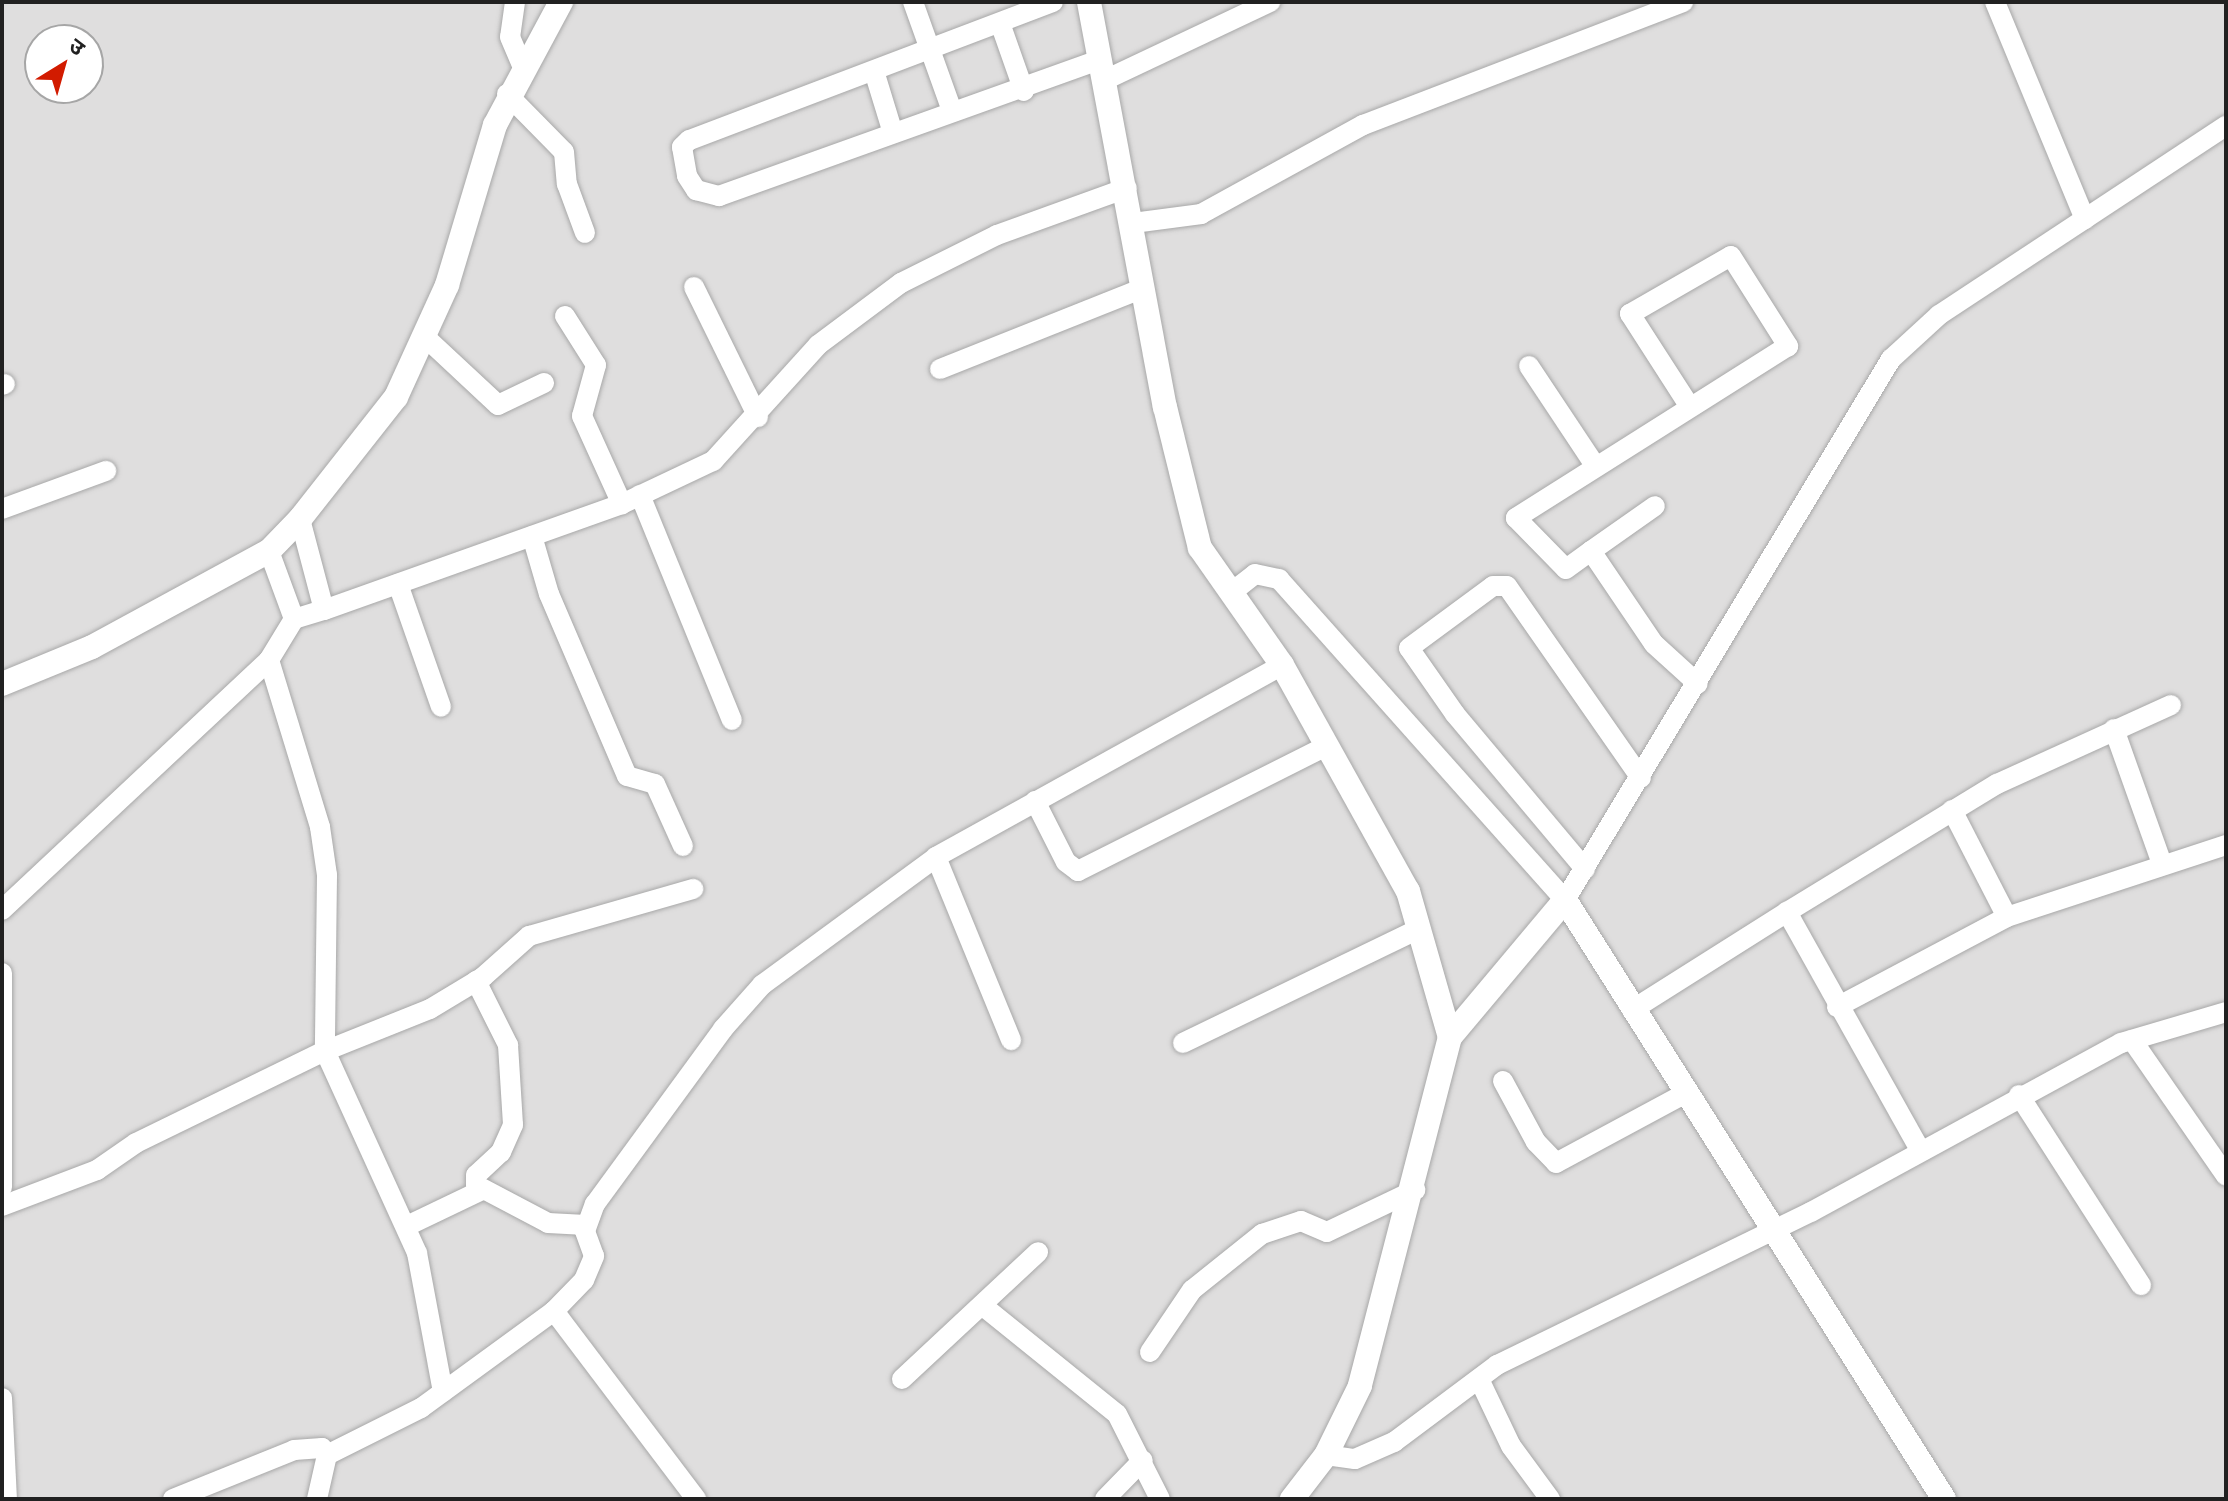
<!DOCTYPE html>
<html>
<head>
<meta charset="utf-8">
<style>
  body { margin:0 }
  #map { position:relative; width:2228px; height:1501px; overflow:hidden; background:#f1efe7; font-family:Manrope,"Noto Sans Devanagari",sans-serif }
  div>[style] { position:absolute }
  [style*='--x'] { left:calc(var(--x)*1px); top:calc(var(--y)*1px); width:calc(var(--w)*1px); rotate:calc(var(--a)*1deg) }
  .residential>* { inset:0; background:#dfdede }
  .roads { filter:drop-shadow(0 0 2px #a8a8a8) drop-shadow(0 0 2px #a8a8a8) }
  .minor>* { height:20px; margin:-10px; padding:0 10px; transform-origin:10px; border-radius:10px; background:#fff }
  .tertiary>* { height:24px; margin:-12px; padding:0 12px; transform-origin:12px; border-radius:12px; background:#fff }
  span { translate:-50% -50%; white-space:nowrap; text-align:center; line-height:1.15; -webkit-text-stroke:7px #fff; paint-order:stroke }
  .frame { position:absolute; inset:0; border:4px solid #212121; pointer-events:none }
  .north { position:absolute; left:24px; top:24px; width:80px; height:80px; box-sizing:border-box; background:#fff; border:2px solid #a6a6a6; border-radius:50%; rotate:37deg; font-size:22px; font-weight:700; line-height:32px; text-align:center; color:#212121 }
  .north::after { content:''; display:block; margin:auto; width:28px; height:36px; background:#d21b00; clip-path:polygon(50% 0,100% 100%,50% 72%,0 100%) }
</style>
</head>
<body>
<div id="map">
  <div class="residential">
    <i style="clip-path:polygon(evenodd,2px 2px,2226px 2px,2226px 1499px,2px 1499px,2px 2px,40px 40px,88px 40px,88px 88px,40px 88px,40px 40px)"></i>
  </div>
  <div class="roads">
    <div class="minor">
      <i style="--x:515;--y:2;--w:35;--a:98"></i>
      <i style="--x:510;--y:37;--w:33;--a:67"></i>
      <i style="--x:913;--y:2;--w:116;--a:70.3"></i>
      <i style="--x:1053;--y:2;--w:389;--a:159.2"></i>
      <i style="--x:689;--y:140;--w:10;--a:135"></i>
      <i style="--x:682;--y:147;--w:29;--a:80"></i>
      <i style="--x:687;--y:176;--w:17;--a:57"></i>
      <i style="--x:696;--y:190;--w:24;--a:15"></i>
      <i style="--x:719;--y:196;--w:406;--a:-19.7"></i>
      <i style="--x:1995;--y:2;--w:235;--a:67.5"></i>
      <i style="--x:1000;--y:23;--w:72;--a:70.6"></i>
      <i style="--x:874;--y:71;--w:62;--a:73"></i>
      <i style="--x:1105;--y:80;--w:183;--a:-25.3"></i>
      <i style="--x:507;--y:94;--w:81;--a:45.5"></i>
      <i style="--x:564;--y:152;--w:32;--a:85"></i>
      <i style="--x:567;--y:184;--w:52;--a:69.8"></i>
      <i style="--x:1133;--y:223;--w:69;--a:-7.5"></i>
      <i style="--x:1201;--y:214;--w:185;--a:-28.8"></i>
      <i style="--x:1363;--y:125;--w:343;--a:-21"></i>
      <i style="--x:694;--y:287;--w:145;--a:63.8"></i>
      <i style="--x:565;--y:316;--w:58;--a:57.7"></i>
      <i style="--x:596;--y:365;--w:53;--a:105.4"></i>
      <i style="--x:582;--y:416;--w:97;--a:65.6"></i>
      <i style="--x:424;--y:336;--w:101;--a:43"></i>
      <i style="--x:498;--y:405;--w:51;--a:-25.6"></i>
      <i style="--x:1529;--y:366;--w:118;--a:56.4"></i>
      <i style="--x:940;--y:369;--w:219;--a:-21.7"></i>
      <i style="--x:2;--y:385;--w:3;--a:-18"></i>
      <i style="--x:1690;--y:407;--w:111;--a:-122.8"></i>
      <i style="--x:1630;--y:314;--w:116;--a:-29.9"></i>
      <i style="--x:1731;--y:256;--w:107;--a:57.7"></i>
      <i style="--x:1788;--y:346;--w:322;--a:147.7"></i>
      <i style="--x:1516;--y:518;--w:71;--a:45.6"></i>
      <i style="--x:1566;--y:569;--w:31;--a:-36"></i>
      <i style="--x:1591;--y:551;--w:112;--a:55.9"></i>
      <i style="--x:1654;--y:644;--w:59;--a:42.3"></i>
      <i style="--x:640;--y:495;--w:243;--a:67.8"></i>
      <i style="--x:2;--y:509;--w:111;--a:-20.1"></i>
      <i style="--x:300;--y:519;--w:94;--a:75.2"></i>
      <i style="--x:324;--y:610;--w:316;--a:-19.6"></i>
      <i style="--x:622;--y:504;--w:101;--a:-25.3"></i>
      <i style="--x:713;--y:461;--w:156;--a:-47.8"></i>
      <i style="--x:818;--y:345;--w:104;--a:-36.8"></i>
      <i style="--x:901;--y:283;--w:107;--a:-26.6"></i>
      <i style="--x:997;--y:235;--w:138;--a:-19.9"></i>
      <i style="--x:532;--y:536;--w:60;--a:73.7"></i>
      <i style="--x:549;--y:594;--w:198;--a:66.8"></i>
      <i style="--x:627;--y:776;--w:29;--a:16"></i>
      <i style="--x:655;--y:784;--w:68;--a:65.7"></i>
      <i style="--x:269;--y:551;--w:72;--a:69.8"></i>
      <i style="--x:1591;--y:551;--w:78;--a:-35.1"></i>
      <i style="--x:398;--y:584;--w:130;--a:70.7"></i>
      <i style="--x:1232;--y:592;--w:29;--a:-38"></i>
      <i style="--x:1255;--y:574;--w:25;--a:12"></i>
      <i style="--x:1279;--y:579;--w:430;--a:48.3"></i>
      <i style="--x:1565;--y:900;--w:632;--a:-58.93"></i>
      <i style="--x:1891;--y:359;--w:65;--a:-42.5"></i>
      <i style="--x:1939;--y:315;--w:344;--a:-33.4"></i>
      <i style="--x:269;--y:660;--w:175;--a:73"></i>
      <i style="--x:320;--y:827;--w:49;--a:81.7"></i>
      <i style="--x:327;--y:875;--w:176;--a:90.7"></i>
      <i style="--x:325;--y:1051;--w:222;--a:65.5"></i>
      <i style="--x:417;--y:1253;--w:141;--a:79.4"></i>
      <i style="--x:2114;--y:729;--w:143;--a:70.4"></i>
      <i style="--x:1035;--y:801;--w:68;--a:63.1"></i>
      <i style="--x:1066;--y:862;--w:15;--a:37"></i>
      <i style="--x:1078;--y:871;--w:280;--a:-26.7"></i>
      <i style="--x:1952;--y:810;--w:120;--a:62.8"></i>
      <i style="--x:936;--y:857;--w:198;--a:67.7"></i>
      <i style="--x:1585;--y:869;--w:202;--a:-130"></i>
      <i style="--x:1455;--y:714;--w:80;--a:-124.9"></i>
      <i style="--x:1409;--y:648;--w:104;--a:-36.4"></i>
      <i style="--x:1493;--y:586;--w:14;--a:0"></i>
      <i style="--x:1507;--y:586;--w:234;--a:55.1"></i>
      <i style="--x:2;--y:910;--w:366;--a:-43.1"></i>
      <i style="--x:269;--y:660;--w:48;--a:-58.6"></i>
      <i style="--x:294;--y:619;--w:31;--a:-17"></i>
      <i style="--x:2;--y:973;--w:214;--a:90"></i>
      <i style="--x:476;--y:981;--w:72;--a:63.4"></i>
      <i style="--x:508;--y:1045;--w:80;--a:86.4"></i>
      <i style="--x:513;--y:1125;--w:30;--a:114"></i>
      <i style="--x:501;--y:1152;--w:34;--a:137"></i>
      <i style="--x:476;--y:1175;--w:10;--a:90"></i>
      <i style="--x:476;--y:1185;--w:81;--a:27.8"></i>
      <i style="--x:548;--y:1223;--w:38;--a:3"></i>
      <i style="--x:1837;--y:1007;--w:192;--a:-27.9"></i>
      <i style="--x:2007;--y:917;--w:231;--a:-18.2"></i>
      <i style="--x:1632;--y:1010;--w:183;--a:-32.3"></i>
      <i style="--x:2132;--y:1040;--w:165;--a:55.3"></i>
      <i style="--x:1183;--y:1043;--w:262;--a:-25.8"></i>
      <i style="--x:1503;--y:1081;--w:69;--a:61.6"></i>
      <i style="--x:1536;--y:1142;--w:29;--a:46"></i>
      <i style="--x:1556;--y:1163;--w:145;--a:-28.3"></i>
      <i style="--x:2019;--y:1095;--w:226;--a:57.3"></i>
      <i style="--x:1920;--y:1150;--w:273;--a:-119.2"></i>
      <i style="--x:1787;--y:912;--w:246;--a:-31.4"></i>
      <i style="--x:1997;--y:784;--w:191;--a:-24.4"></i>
      <i style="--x:2;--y:1206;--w:102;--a:-20.8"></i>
      <i style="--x:97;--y:1170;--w:47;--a:-34.7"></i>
      <i style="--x:136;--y:1143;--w:210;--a:-26"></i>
      <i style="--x:325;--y:1051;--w:113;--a:-21.8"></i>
      <i style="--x:430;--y:1009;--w:62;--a:-31.1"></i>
      <i style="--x:483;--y:977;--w:62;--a:-41.7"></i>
      <i style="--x:529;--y:936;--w:171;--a:-16"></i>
      <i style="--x:407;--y:1226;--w:83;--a:-25.6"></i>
      <i style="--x:983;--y:1306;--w:172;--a:38.9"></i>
      <i style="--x:1117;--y:1414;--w:95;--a:63.2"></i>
      <i style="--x:554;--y:1311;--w:236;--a:52.9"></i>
      <i style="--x:1150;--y:1352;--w:75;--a:-55.9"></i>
      <i style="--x:1192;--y:1290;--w:90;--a:-38.7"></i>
      <i style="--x:1262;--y:1234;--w:41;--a:-18.4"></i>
      <i style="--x:1301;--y:1221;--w:28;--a:23"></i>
      <i style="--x:1327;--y:1232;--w:98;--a:-25.5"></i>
      <i style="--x:902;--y:1379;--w:186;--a:-43"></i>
      <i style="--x:1479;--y:1379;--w:74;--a:64.5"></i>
      <i style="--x:1511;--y:1446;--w:66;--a:53.7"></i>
      <i style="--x:2;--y:1398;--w:101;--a:87.2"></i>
      <i style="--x:1326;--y:1455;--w:29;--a:8"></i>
      <i style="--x:1355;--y:1459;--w:43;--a:-23.6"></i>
      <i style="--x:1394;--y:1442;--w:129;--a:-36.8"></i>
      <i style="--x:1497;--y:1365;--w:349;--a:-26"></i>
      <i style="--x:1811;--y:1212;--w:353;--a:-28.6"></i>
      <i style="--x:2121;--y:1043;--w:109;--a:-16.4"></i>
      <i style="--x:173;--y:1499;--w:131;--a:-22"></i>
      <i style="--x:294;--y:1450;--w:28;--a:-4"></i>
      <i style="--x:322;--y:1448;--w:9;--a:54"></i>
      <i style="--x:317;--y:1499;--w:45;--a:-77.2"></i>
      <i style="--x:327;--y:1455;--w:105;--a:-26.6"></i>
      <i style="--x:421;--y:1408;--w:165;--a:-36.1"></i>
      <i style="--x:554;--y:1311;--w:43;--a:-45.9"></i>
      <i style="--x:584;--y:1280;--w:26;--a:-67"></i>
      <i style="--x:594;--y:1256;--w:27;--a:-110"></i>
      <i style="--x:585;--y:1231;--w:29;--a:-70"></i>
      <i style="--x:595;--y:1204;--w:217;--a:-53.8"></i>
      <i style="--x:723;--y:1029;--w:59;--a:-48.4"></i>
      <i style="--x:762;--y:985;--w:216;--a:-36.3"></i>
      <i style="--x:936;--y:857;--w:396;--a:-29"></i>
      <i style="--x:1105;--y:1499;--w:54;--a:-45.7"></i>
    </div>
    <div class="tertiary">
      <i style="--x:1089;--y:2;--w:412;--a:79.4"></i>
      <i style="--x:1165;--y:407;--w:145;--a:76.1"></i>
      <i style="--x:1200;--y:548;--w:143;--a:55"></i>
      <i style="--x:1282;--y:665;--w:259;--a:60.9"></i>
      <i style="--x:1408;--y:891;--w:152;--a:74"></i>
      <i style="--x:1450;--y:1037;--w:360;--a:104.5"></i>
      <i style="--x:1360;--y:1386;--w:77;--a:116.2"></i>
      <i style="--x:1326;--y:1455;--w:56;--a:127.7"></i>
      <i style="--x:2;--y:684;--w:97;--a:-22.3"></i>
      <i style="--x:92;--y:647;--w:201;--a:-28.5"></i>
      <i style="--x:269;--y:551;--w:45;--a:-45.9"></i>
      <i style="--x:300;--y:519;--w:155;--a:-51.8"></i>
      <i style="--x:396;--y:397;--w:123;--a:-65.5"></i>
      <i style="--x:447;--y:285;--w:167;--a:-73.3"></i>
      <i style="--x:495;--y:125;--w:140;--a:-61.8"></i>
      <i style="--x:1450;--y:1037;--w:179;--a:-50"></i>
      <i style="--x:1565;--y:900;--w:709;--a:57.68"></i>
    </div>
  </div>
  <div class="frame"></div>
  <div class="north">उ</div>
</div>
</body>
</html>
